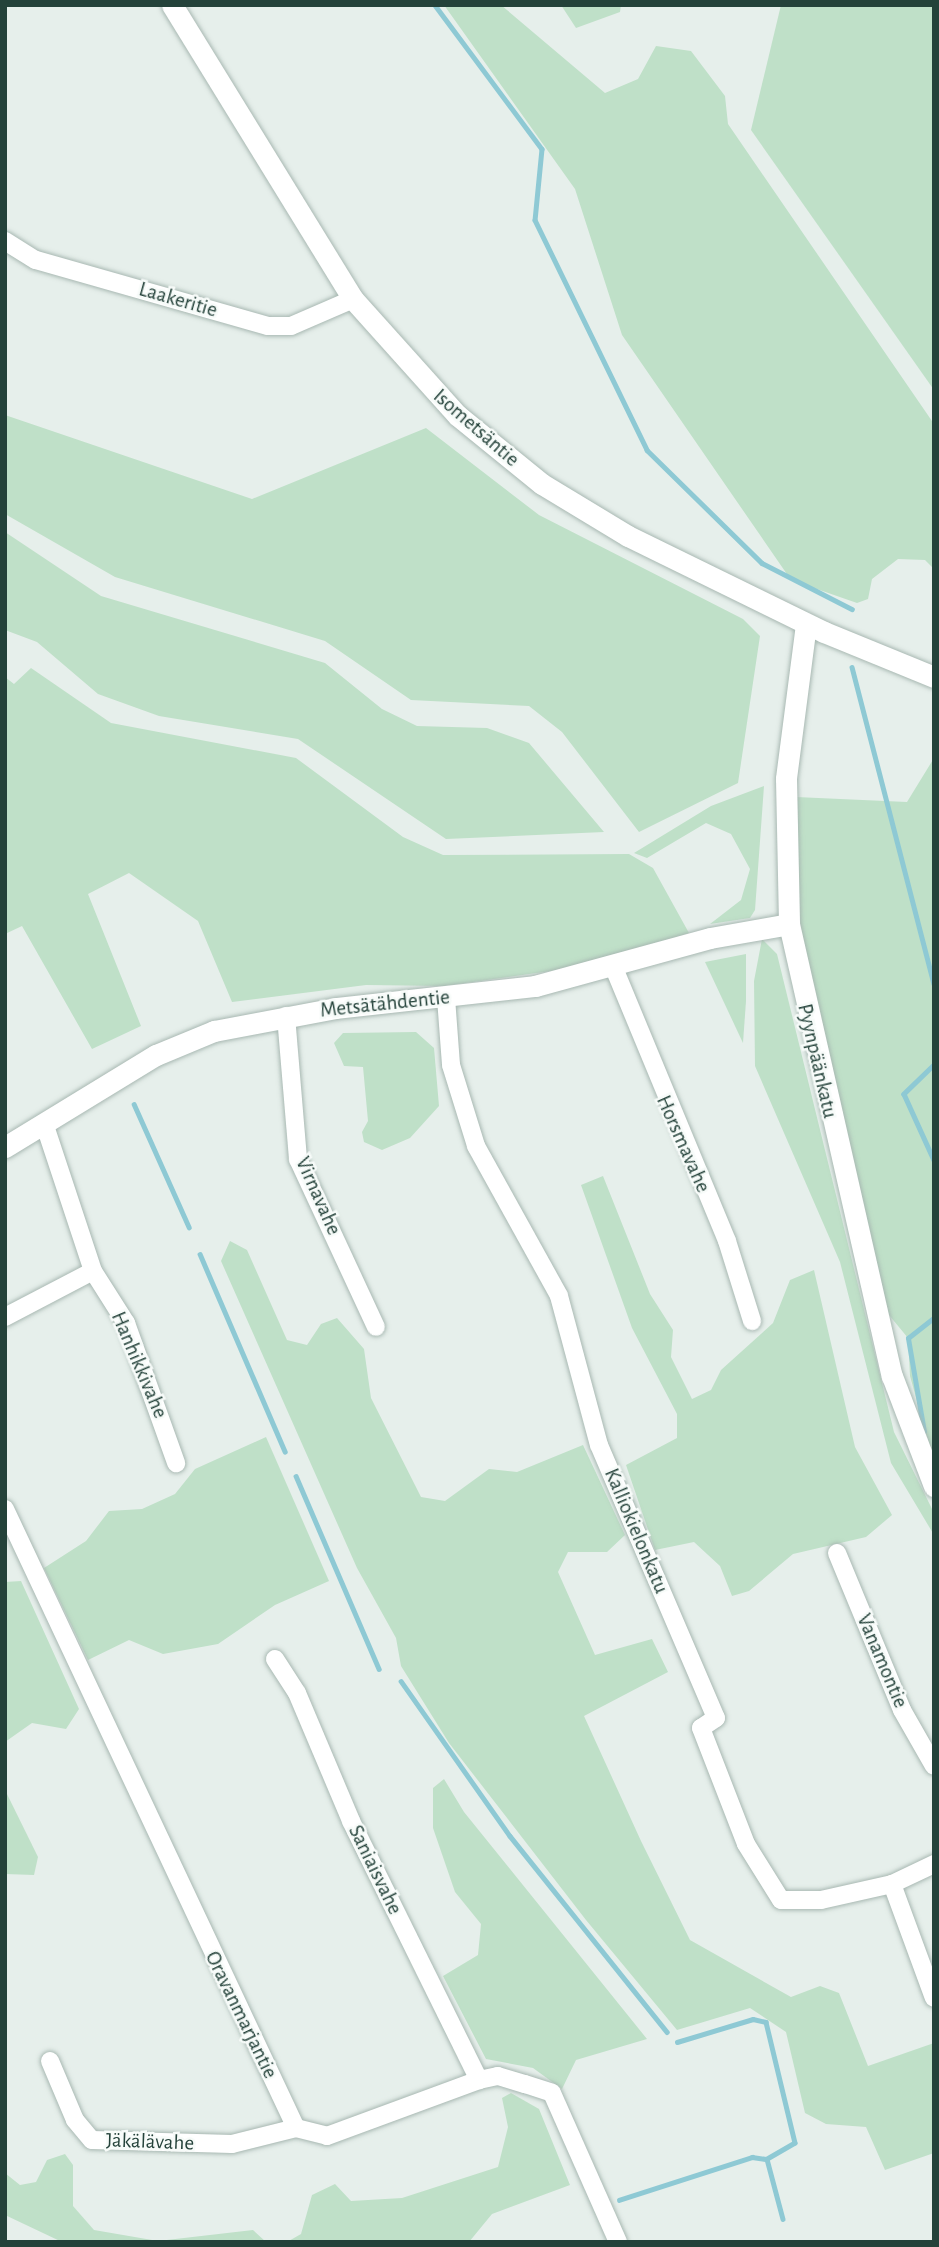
<!DOCTYPE html>
<html>
<head>
<meta charset="utf-8">
<style>
  body { margin:0 }
  #map { position:relative; width:939px; height:2247px; overflow:hidden; background:#e6efeb; font-family:"Alegreya Sans",sans-serif }
  div>[style] { position:absolute }
  [style*='--x'] { left:calc(var(--x)*1px); top:calc(var(--y)*1px); width:calc(var(--w)*1px); rotate:calc(var(--a)*1deg) }
  .green>* { inset:0; background:#bfe0c8 }
  .stream>* { height:4.5px; margin:-2.25px; padding:0 2.25px; transform-origin:2.25px; border-radius:2.25px; background:#8ec9d4 }
  .roads { filter:drop-shadow(0 0 2px #a8b8b2) drop-shadow(0 0 2px #a8b8b2) }
  .street>* { height:18px; margin:-9px; padding:0 9px; transform-origin:9px; border-radius:9px; background:#fff }
  .secondary>* { height:21px; margin:-10.5px; padding:0 10.5px; transform-origin:10.5px; border-radius:10.5px; background:#fff }
  span { translate:-50% -50%; white-space:nowrap; text-align:center; line-height:1.15; -webkit-text-stroke:5px #f7fbf9; paint-order:stroke }
  .street-label { font-size:21px; color:#24423a }
  .frame { position:absolute; inset:0; border:7px solid #24423a; pointer-events:none }
</style>
</head>
<body>
<div id="map">
  <div class="green">
    <i style="clip-path:polygon(444px 5px,501px 5px,605px 93px,638px 79px,656px 46px,691px 51px,725px 96px,728px 124px,934px 424px,934px 569px,925px 560px,898px 559px,872px 579px,868px 599px,857px 603px,791px 580px,622px 335px,575px 189px)"></i>
    <i style="clip-path:polygon(561px 5px,621px 5px,620px 12px,576px 28px)"></i>
    <i style="clip-path:polygon(781px 5px,934px 5px,934px 390px,751px 130px)"></i>
    <i style="clip-path:polygon(5px 415px,252px 499px,426px 428px,539px 515px,743px 619px,760px 636px,738px 783px,639px 832px,562px 732px,529px 706px,411px 700px,325px 641px,115px 577px,5px 514px)"></i>
    <i style="clip-path:polygon(5px 532px,101px 596px,325px 663px,382px 709px,417px 726px,487px 728px,529px 743px,604px 832px,446px 839px,298px 739px,159px 716px,98px 694px,37px 642px,5px 630px)"></i>
    <i style="clip-path:polygon(31px 668px,111px 723px,296px 758px,403px 837px,443px 855px,629px 854px,653px 868px,689px 933px,593px 965px,444px 986px,366px 985px,232px 1002px,198px 921px,129px 873px,88px 894px,141px 1026px,92px 1049px,22px 926px,5px 934px,5px 677px,14px 684px)"></i>
    <i style="clip-path:polygon(934px 758px,934px 1462px,910px 1376px,908px 1338px,889px 1315px,808px 979px,798px 906px,796px 797px,907px 802px)"></i>
    <i style="clip-path:polygon(764px 786px,755px 910px,750px 918px,710px 924px,741px 900px,750px 869px,731px 834px,706px 823px,647px 858px,634px 853px,711px 806px)"></i>
    <i style="clip-path:polygon(762px 939px,777px 954px,894px 1432px,934px 1513px,934px 1535px,891px 1463px,840px 1262px,755px 1066px,754px 981px)"></i>
    <i style="clip-path:polygon(746px 954px,746px 1001px,743px 1043px,705px 962px)"></i>
    <i style="clip-path:polygon(416px 1032px,434px 1048px,439px 1106px,410px 1138px,382px 1150px,364px 1142px,362px 1132px,368px 1121px,363px 1067px,344px 1066px,334px 1043px,343px 1033px)"></i>
    <i style="clip-path:polygon(603px 1176px,650px 1294px,673px 1330px,671px 1357px,692px 1399px,711px 1390px,721px 1370px,773px 1323px,790px 1280px,814px 1270px,855px 1447px,892px 1515px,866px 1537px,793px 1554px,749px 1591px,732px 1596px,720px 1566px,694px 1542px,655px 1550px,626px 1465px,677px 1438px,677px 1414px,632px 1328px,581px 1185px)"></i>
    <i style="clip-path:polygon(230px 1241px,247px 1250px,287px 1340px,307px 1345px,321px 1324px,337px 1318px,364px 1349px,371px 1398px,421px 1497px,445px 1501px,489px 1469px,517px 1472px,583px 1445px,625px 1535px,607px 1552px,568px 1552px,558px 1572px,595px 1655px,652px 1639px,668px 1672px,584px 1716px,641px 1841px,690px 1940px,791px 1997px,820px 1986px,839px 1993px,868px 2066px,934px 2043px,934px 2153px,885px 2170px,866px 2127px,826px 2124px,805px 2113px,786px 2032px,750px 2008px,677px 2030px,586px 1920px,449px 1743px,401px 1666px,396px 1638px,357px 1568px,221px 1261px)"></i>
    <i style="clip-path:polygon(266px 1437px,329px 1581px,275px 1605px,218px 1644px,163px 1654px,129px 1640px,88px 1660px,44px 1568px,86px 1541px,109px 1511px,142px 1509px,175px 1494px,195px 1469px)"></i>
    <i style="clip-path:polygon(21px 1581px,79px 1709px,66px 1729px,32px 1723px,5px 1742px,5px 1582px)"></i>
    <i style="clip-path:polygon(444px 1779px,464px 1812px,647px 2039px,576px 2060px,562px 2089px,533px 2068px,486px 2059px,443px 1976px,478px 1955px,481px 1924px,455px 1892px,433px 1828px,433px 1788px)"></i>
    <i style="clip-path:polygon(5px 1790px,38px 1857px,34px 1875px,5px 1874px)"></i>
    <i style="clip-path:polygon(511px 2093px,539px 2109px,570px 2185px,492px 2214px,469px 2242px,287px 2242px,301px 2234px,312px 2195px,335px 2184px,351px 2201px,402px 2198px,498px 2167px,508px 2127px,502px 2098px)"></i>
    <i style="clip-path:polygon(65px 2154px,73px 2165px,73px 2206px,94px 2230px,158px 2241px,253px 2230px,266px 2242px,62px 2242px,5px 2215px,5px 2173px,20px 2185px,36px 2182px,47px 2160px)"></i>
  </div>
  <div class="stream">
    <i style="--x:435;--y:5;--w:179;--a:53.4"></i>
    <i style="--x:542;--y:149;--w:71;--a:95.6"></i>
    <i style="--x:535;--y:220;--w:256;--a:64"></i>
    <i style="--x:647;--y:450;--w:161;--a:44.5"></i>
    <i style="--x:762;--y:563;--w:101;--a:27.1"></i>
    <i style="--x:852;--y:667;--w:327;--a:75.5"></i>
    <i style="--x:934;--y:1065;--w:42;--a:136"></i>
    <i style="--x:904;--y:1094;--w:72;--a:65.6"></i>
    <i style="--x:134;--y:1104;--w:135;--a:65.9"></i>
    <i style="--x:200;--y:1254;--w:215;--a:66.7"></i>
    <i style="--x:924;--y:1432;--w:95;--a:-99.7"></i>
    <i style="--x:908;--y:1338;--w:33;--a:-38"></i>
    <i style="--x:296;--y:1476;--w:210;--a:66.7"></i>
    <i style="--x:401;--y:1681;--w:189;--a:54.9"></i>
    <i style="--x:510;--y:1836;--w:251;--a:51.3"></i>
    <i style="--x:677;--y:2042;--w:79;--a:-16.8"></i>
    <i style="--x:753;--y:2019;--w:13;--a:13"></i>
    <i style="--x:766;--y:2022;--w:124;--a:76.5"></i>
    <i style="--x:795;--y:2143;--w:32;--a:150"></i>
    <i style="--x:767;--y:2159;--w:62;--a:75.1"></i>
    <i style="--x:619;--y:2200;--w:140;--a:-17.9"></i>
    <i style="--x:752;--y:2157;--w:15;--a:8"></i>
  </div>
  <div class="roads">
    <div class="street">
      <i style="--x:5;--y:241;--w:36;--a:32"></i>
      <i style="--x:36;--y:260;--w:241;--a:15.9"></i>
      <i style="--x:268;--y:326;--w:23;--a:0"></i>
      <i style="--x:291;--y:326;--w:68;--a:-23.5"></i>
      <i style="--x:614;--y:968;--w:295;--a:67.5"></i>
      <i style="--x:727;--y:1241;--w:84;--a:72.6"></i>
      <i style="--x:446;--y:998;--w:67;--a:85.7"></i>
      <i style="--x:451;--y:1065;--w:85;--a:72.8"></i>
      <i style="--x:476;--y:1146;--w:171;--a:61"></i>
      <i style="--x:559;--y:1296;--w:154;--a:75"></i>
      <i style="--x:599;--y:1445;--w:297;--a:66.8"></i>
      <i style="--x:716;--y:1718;--w:18;--a:146"></i>
      <i style="--x:701;--y:1728;--w:124;--a:68.8"></i>
      <i style="--x:746;--y:1844;--w:66;--a:58"></i>
      <i style="--x:781;--y:1900;--w:40;--a:0"></i>
      <i style="--x:821;--y:1900;--w:73;--a:-12.7"></i>
      <i style="--x:892;--y:1884;--w:47;--a:-25.5"></i>
      <i style="--x:286;--y:1016;--w:144;--a:85.2"></i>
      <i style="--x:298;--y:1159;--w:185;--a:65.1"></i>
      <i style="--x:93;--y:1271;--w:62;--a:57.6"></i>
      <i style="--x:126;--y:1323;--w:149;--a:70.3"></i>
      <i style="--x:5;--y:1317;--w:99;--a:-27.6"></i>
      <i style="--x:93;--y:1271;--w:156;--a:-108.3"></i>
      <i style="--x:5;--y:1509;--w:684;--a:64.82"></i>
      <i style="--x:296;--y:2128;--w:32;--a:14"></i>
      <i style="--x:327;--y:2136;--w:162;--a:-20.2"></i>
      <i style="--x:479;--y:2080;--w:19;--a:-12"></i>
      <i style="--x:498;--y:2076;--w:28;--a:17"></i>
      <i style="--x:525;--y:2084;--w:28;--a:18"></i>
      <i style="--x:552;--y:2093;--w:163;--a:66.1"></i>
      <i style="--x:837;--y:1553;--w:170;--a:67.5"></i>
      <i style="--x:902;--y:1710;--w:64;--a:60.3"></i>
      <i style="--x:275;--y:1659;--w:40;--a:57.1"></i>
      <i style="--x:297;--y:1693;--w:139;--a:67.1"></i>
      <i style="--x:351;--y:1821;--w:289;--a:63.7"></i>
      <i style="--x:892;--y:1884;--w:121;--a:69.8"></i>
      <i style="--x:50;--y:2061;--w:64;--a:67"></i>
      <i style="--x:75;--y:2120;--w:26;--a:50"></i>
      <i style="--x:92;--y:2140;--w:140;--a:1.6"></i>
      <i style="--x:232;--y:2144;--w:66;--a:-14"></i>
    </div>
    <div class="secondary">
      <i style="--x:172;--y:5;--w:345;--a:58.4"></i>
      <i style="--x:353;--y:299;--w:156;--a:48.1"></i>
      <i style="--x:457;--y:415;--w:109;--a:39.1"></i>
      <i style="--x:542;--y:484;--w:100;--a:31.2"></i>
      <i style="--x:628;--y:536;--w:218;--a:26.1"></i>
      <i style="--x:824;--y:632;--w:119;--a:22.2"></i>
      <i style="--x:806;--y:624;--w:156;--a:97.4"></i>
      <i style="--x:786;--y:779;--w:145;--a:88.8"></i>
      <i style="--x:789;--y:924;--w:464;--a:77.2"></i>
      <i style="--x:892;--y:1376;--w:118;--a:69.1"></i>
      <i style="--x:5;--y:1147;--w:177;--a:-31.4"></i>
      <i style="--x:156;--y:1055;--w:63;--a:-22.5"></i>
      <i style="--x:214;--y:1031;--w:124;--a:-10.7"></i>
      <i style="--x:336;--y:1008;--w:200;--a:-6.3"></i>
      <i style="--x:535;--y:986;--w:181;--a:-15.3"></i>
      <i style="--x:710;--y:938;--w:80;--a:-10"></i>
    </div>
  </div>
  <div class="street-label">
    <span style="left:178px;top:300px;rotate:16deg">Laakeritie</span>
    <span style="left:476px;top:428px;rotate:41deg">Isometsäntie</span>
    <span style="left:385px;top:1004px;rotate:-6deg">Metsätähdentie</span>
    <span style="left:817px;top:1061px;rotate:77deg">Pyynpäänkatu</span>
    <span style="left:683px;top:1144px;rotate:66deg">Horsmavahe</span>
    <span style="left:318px;top:1196px;rotate:66deg">Virnavahe</span>
    <span style="left:139px;top:1365px;rotate:67deg">Hanhikkivahe</span>
    <span style="left:636px;top:1531px;rotate:67deg">Kalliokielonkatu</span>
    <span style="left:882px;top:1661px;rotate:67deg">Vanamontie</span>
    <span style="left:375px;top:1870px;rotate:64deg">Saniaisvahe</span>
    <span style="left:241px;top:2015px;rotate:64deg">Oravanmarjantie</span>
    <span style="left:150px;top:2142px;rotate:2deg">Jäkälävahe</span>
  </div>
  <div class="frame"></div>
</div>
</body>
</html>
